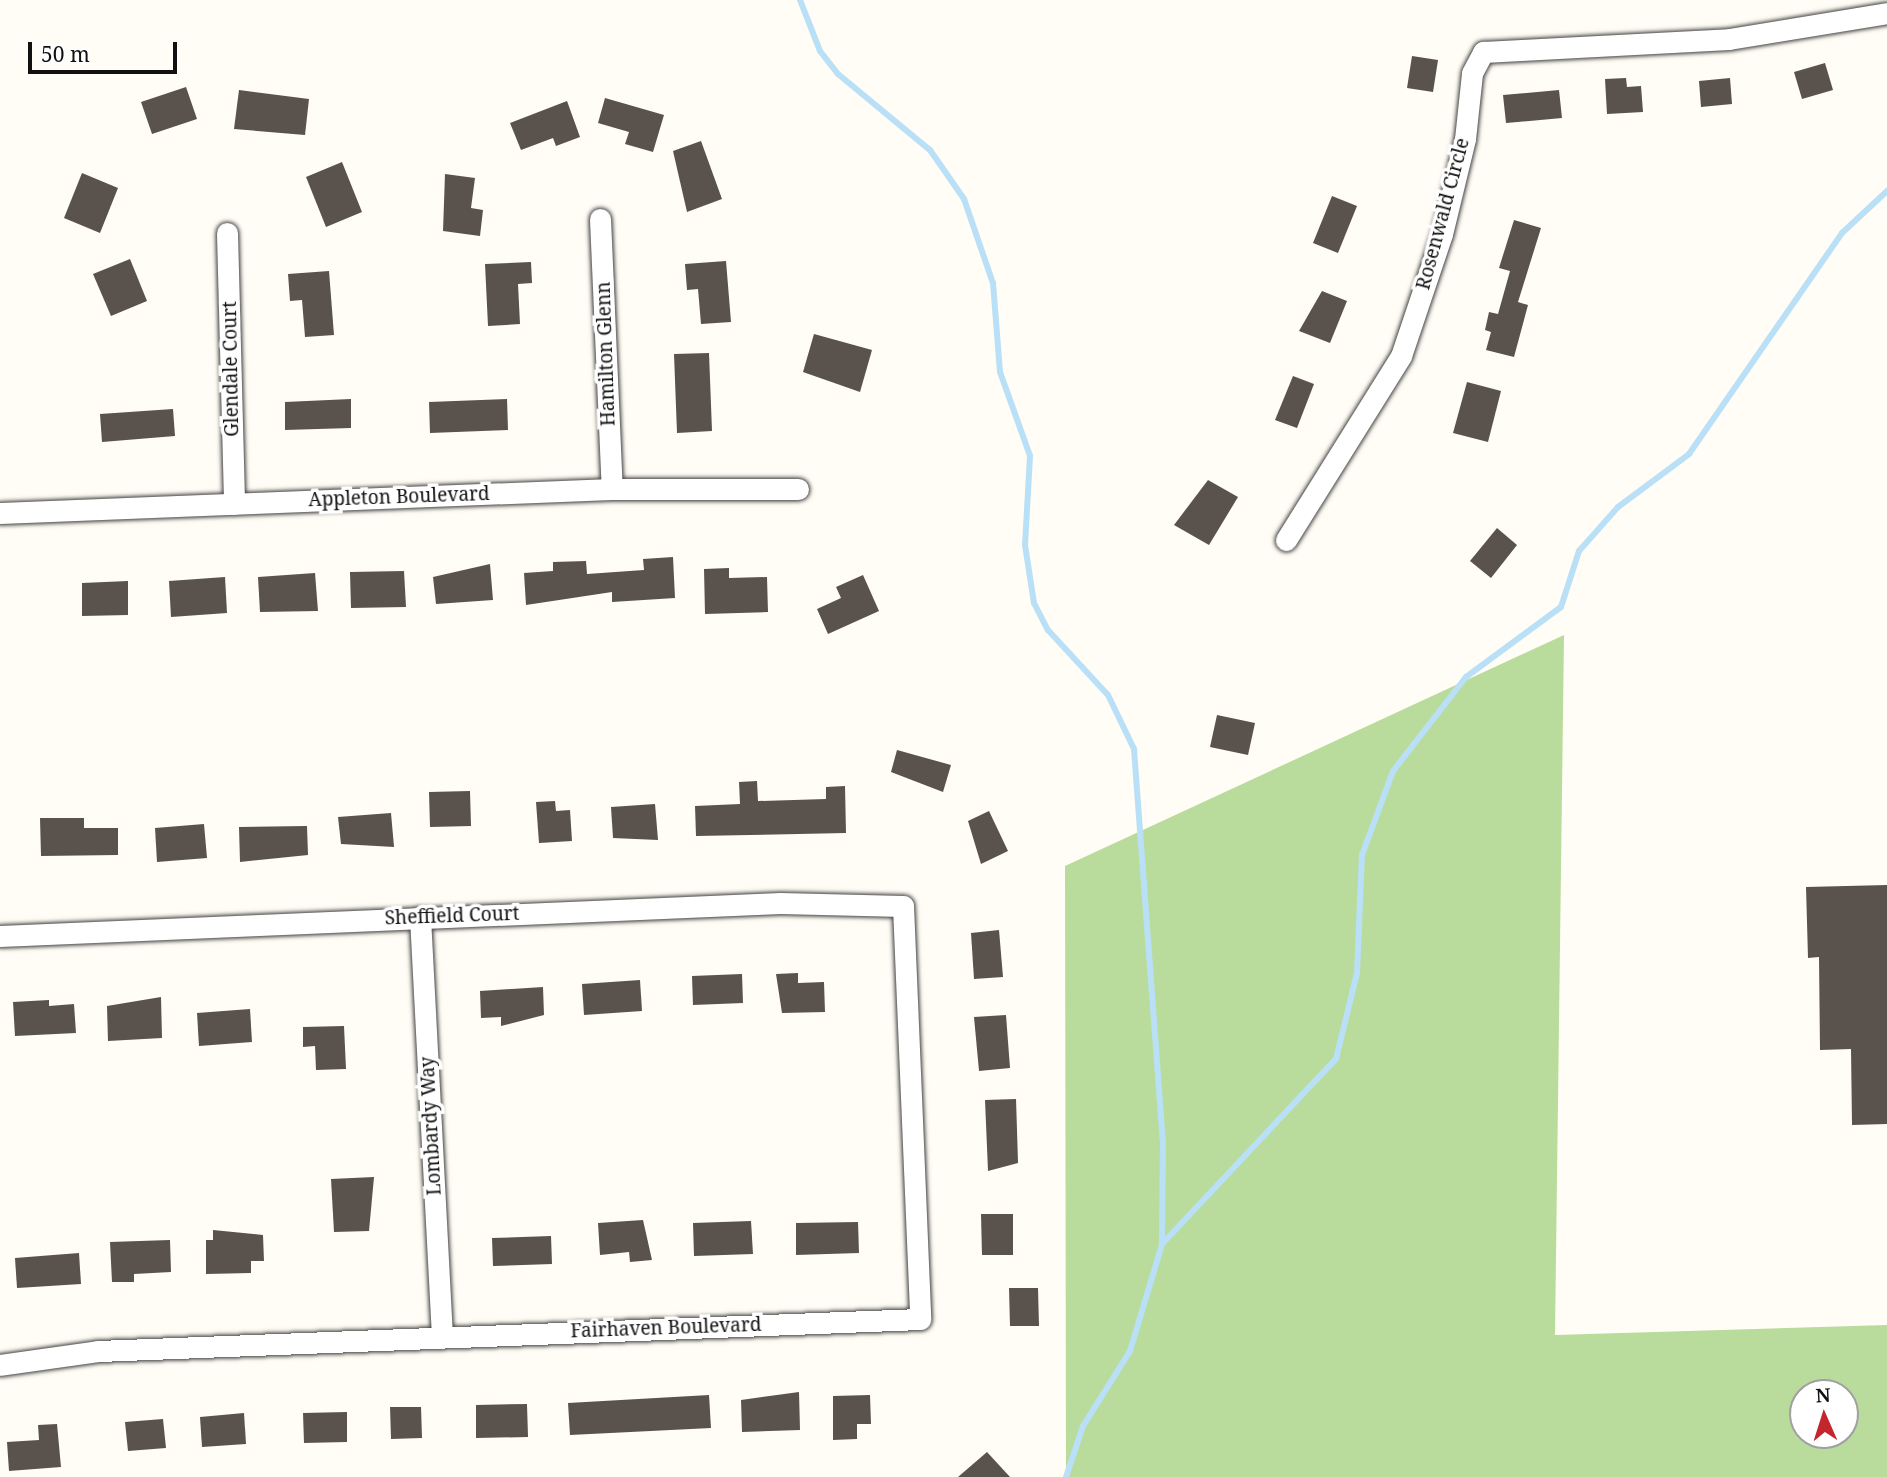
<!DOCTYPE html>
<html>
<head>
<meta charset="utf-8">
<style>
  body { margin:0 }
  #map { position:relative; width:1887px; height:1477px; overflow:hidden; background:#fffdf5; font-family:"Noto Serif",serif }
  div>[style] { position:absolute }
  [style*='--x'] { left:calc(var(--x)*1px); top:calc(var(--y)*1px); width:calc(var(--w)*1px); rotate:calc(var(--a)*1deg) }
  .forest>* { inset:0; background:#b9dc9c }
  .stream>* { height:6px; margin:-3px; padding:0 3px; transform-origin:3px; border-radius:3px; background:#b9e0f7 }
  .building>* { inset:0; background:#5a524d }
  .roads { filter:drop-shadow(0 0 2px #444) drop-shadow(0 0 2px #444) }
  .street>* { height:21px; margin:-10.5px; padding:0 10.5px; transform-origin:10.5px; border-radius:10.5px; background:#fff }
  span { translate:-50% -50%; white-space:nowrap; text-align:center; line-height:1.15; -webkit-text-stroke:7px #fff; paint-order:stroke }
  .street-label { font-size:19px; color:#111 }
  .north { position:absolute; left:1789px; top:1379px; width:70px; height:70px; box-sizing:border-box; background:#fff; border:2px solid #a0a0a0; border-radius:50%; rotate:357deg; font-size:19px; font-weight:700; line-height:28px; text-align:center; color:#111 }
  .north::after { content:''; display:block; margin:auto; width:24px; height:32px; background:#c4262e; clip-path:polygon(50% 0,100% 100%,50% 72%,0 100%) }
  .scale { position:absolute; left:28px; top:42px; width:149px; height:32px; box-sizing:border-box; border:4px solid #111; border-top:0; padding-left:9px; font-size:21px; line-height:24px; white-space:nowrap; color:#111; -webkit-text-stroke:5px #fff; paint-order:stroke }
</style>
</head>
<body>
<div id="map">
  <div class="forest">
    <i style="clip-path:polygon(evenodd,1564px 635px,1555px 1335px,1887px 1325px,1887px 1477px,1066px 1477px,1065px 866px,1564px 635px,1803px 1393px,1845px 1393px,1845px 1435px,1803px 1435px,1803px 1393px)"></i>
  </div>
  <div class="stream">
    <i style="--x:800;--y:0;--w:55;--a:68.6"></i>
    <i style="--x:820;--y:51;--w:29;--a:52"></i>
    <i style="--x:838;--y:74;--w:119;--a:39.6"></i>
    <i style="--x:930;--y:150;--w:60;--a:55.2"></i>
    <i style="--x:964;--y:199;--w:89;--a:71"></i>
    <i style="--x:993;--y:283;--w:89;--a:85.5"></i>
    <i style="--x:1000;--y:372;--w:89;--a:70.3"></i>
    <i style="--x:1030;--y:456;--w:89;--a:93.2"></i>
    <i style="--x:1025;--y:545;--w:59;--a:81.2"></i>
    <i style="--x:1034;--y:603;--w:30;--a:63"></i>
    <i style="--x:1048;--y:630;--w:88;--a:47.3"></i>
    <i style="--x:1108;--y:695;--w:60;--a:64.3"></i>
    <i style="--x:1134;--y:749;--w:393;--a:85.8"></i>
    <i style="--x:1163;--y:1141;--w:103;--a:90.6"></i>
    <i style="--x:1066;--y:1477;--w:54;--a:-71.6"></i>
    <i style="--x:1083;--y:1426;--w:89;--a:-57.9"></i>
    <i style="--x:1130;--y:1351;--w:112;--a:-73.3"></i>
    <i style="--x:1162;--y:1244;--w:254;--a:-46.8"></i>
    <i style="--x:1336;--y:1059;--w:89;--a:-76.3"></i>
    <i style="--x:1357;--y:973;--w:118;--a:-87.6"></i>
    <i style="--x:1362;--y:855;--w:90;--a:-69.7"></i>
    <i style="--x:1393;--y:771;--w:119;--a:-52.2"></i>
    <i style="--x:1466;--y:677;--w:118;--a:-36.4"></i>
    <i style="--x:1561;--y:607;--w:59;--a:-72.2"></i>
    <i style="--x:1579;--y:551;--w:59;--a:-48.4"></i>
    <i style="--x:1618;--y:507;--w:89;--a:-36.7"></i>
    <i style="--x:1689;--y:454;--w:269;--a:-55.3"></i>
    <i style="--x:1842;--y:233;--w:62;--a:-43"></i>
  </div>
  <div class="building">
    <i style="clip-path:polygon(1412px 56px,1438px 60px,1433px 92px,1407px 88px)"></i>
    <i style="clip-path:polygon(1825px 63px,1833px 90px,1802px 99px,1794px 72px)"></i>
    <i style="clip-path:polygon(1626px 78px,1627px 87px,1641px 86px,1643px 112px,1607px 114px,1605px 79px)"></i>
    <i style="clip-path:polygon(1730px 78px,1732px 104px,1701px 107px,1699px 81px)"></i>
    <i style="clip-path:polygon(186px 87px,197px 119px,152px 134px,141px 102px)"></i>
    <i style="clip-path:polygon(239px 90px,309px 99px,305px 135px,234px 129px)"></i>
    <i style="clip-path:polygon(1559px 90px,1562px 118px,1506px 123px,1503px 95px)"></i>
    <i style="clip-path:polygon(605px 98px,664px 115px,653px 152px,625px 144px,629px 132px,598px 123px)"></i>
    <i style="clip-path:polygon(567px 101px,580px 137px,556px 146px,553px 138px,521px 150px,510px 123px)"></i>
    <i style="clip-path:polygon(701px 141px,722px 199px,687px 212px,673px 151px)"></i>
    <i style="clip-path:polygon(342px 162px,362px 212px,326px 227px,306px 177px)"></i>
    <i style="clip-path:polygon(82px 173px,118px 188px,100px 233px,64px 218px)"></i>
    <i style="clip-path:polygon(445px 174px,475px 178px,471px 208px,483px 210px,480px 236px,443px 231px)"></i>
    <i style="clip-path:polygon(1332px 196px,1357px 206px,1338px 253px,1313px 243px)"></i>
    <i style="clip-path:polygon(1514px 220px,1541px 228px,1518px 302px,1528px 305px,1514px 357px,1486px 350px,1491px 332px,1485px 330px,1489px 312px,1498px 314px,1510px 271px,1499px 268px)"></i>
    <i style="clip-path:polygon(130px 259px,147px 301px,111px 316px,93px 274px)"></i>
    <i style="clip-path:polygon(726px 261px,731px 322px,701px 324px,698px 289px,687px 290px,685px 264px)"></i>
    <i style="clip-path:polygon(531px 262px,532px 283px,518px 284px,520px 324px,488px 326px,485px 264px)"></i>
    <i style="clip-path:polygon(329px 271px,334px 335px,305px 337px,302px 300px,290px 301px,288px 274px)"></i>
    <i style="clip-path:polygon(1322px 291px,1347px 301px,1330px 343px,1299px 331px)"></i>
    <i style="clip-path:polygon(814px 334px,872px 350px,860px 392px,803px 372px)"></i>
    <i style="clip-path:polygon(709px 353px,712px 431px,677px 433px,674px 354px)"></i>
    <i style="clip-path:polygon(1293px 376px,1314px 384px,1297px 428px,1275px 420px)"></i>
    <i style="clip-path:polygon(1467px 382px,1501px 391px,1488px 442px,1453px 433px)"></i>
    <i style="clip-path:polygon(351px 399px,351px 428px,285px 430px,285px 402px)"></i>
    <i style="clip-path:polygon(507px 399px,508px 430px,430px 433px,429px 402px)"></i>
    <i style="clip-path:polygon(173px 409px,175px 436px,102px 442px,100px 414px)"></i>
    <i style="clip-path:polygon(1208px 480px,1238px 497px,1209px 545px,1174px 525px)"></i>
    <i style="clip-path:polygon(1497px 528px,1517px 545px,1491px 578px,1470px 561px)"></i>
    <i style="clip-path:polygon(673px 557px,675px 598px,612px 602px,612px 592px,526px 605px,524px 573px,553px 571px,553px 562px,586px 561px,587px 574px,644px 570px,643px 559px)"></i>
    <i style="clip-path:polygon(490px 564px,493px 600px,436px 604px,433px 577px)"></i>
    <i style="clip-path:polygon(729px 568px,729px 578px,767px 577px,768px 612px,705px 614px,704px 569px)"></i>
    <i style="clip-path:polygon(404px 571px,406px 607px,351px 608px,350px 572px)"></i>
    <i style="clip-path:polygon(315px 573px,318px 611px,260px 612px,258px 577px)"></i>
    <i style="clip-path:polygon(863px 575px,879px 611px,828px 634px,817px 609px,841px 598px,836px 587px)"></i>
    <i style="clip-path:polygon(225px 577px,227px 613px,171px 617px,169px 581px)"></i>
    <i style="clip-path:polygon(128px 581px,128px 615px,82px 616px,82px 583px)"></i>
    <i style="clip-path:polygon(1217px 715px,1255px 723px,1248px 755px,1210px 747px)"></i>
    <i style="clip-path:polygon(897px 750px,951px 765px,943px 792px,891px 772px)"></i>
    <i style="clip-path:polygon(757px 781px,758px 801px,826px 799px,826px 787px,845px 786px,846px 833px,696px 836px,695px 806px,740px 804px,739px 782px)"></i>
    <i style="clip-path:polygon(470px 791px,471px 826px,430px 827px,429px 792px)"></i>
    <i style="clip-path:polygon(555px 801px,556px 811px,570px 810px,572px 841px,539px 843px,536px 802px)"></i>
    <i style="clip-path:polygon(655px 804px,658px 840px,613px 838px,611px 807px)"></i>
    <i style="clip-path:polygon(989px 811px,1008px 851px,981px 864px,968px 821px)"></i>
    <i style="clip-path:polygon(391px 813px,394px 847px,341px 844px,338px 817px)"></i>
    <i style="clip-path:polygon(40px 818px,84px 818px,84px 828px,118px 828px,118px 855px,41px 856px)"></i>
    <i style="clip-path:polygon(204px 824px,207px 858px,157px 862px,155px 828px)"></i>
    <i style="clip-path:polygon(307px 826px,308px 855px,240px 862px,239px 827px)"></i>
    <i style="clip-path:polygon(1887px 885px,1887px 1124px,1852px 1125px,1851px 1049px,1820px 1050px,1819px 957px,1808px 958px,1806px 887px)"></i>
    <i style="clip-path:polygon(999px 930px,1003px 977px,974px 979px,971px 933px)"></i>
    <i style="clip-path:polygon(798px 973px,798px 983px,824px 982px,825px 1012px,782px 1013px,776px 974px)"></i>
    <i style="clip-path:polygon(742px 974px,743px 1003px,693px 1005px,692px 976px)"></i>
    <i style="clip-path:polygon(640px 980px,642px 1011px,584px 1015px,582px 984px)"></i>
    <i style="clip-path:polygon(543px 987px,544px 1015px,501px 1026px,501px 1017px,481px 1018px,480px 991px)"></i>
    <i style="clip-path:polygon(161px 997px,162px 1038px,108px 1041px,107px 1006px)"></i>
    <i style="clip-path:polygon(49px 1000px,49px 1006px,74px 1004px,76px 1033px,15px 1036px,13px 1002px)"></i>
    <i style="clip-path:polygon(250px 1009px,252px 1042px,199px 1046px,197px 1013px)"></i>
    <i style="clip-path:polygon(1006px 1015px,1010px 1068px,979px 1071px,974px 1017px)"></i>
    <i style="clip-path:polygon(344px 1026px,346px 1069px,316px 1070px,315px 1046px,303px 1047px,303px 1027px)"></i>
    <i style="clip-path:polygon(1016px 1099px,1018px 1163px,988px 1171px,985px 1100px)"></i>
    <i style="clip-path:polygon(374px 1177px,369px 1231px,334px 1232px,331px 1179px)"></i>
    <i style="clip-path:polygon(981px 1214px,1013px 1214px,1013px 1255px,982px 1255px)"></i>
    <i style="clip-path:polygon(643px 1220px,652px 1260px,630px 1262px,629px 1252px,600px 1255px,598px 1223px)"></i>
    <i style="clip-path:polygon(751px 1221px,753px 1254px,694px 1256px,693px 1223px)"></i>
    <i style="clip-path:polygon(858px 1222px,859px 1253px,796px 1255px,796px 1223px)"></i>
    <i style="clip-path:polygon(213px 1230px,263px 1235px,264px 1261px,251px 1261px,251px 1273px,206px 1274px,206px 1240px,213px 1240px)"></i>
    <i style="clip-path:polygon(551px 1236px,552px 1264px,493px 1266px,492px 1238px)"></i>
    <i style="clip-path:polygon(170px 1240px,171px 1272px,134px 1274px,134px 1282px,112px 1282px,110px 1242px)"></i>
    <i style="clip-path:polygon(79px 1253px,81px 1284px,17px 1288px,15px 1258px)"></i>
    <i style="clip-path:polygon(1009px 1288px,1038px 1288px,1039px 1326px,1010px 1326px)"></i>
    <i style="clip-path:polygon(799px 1392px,800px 1430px,742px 1432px,741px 1400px)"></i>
    <i style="clip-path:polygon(709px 1395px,711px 1428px,570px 1435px,568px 1403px)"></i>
    <i style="clip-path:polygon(870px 1395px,871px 1424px,857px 1424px,857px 1439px,833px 1440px,833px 1396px)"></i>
    <i style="clip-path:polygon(527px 1404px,528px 1437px,476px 1438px,476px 1405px)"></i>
    <i style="clip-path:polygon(390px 1407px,421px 1407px,422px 1438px,391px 1439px)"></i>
    <i style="clip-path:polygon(347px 1412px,347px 1442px,304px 1443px,303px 1413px)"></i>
    <i style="clip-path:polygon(244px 1413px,246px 1444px,202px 1447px,200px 1417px)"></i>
    <i style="clip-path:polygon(163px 1419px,166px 1448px,128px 1451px,125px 1422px)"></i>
    <i style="clip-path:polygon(57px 1424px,61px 1467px,9px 1471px,7px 1442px,39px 1440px,38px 1425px)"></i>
    <i style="clip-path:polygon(987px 1452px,1010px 1477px,958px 1477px)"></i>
  </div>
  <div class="roads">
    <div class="street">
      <i style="--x:600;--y:219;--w:270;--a:87.5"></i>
      <i style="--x:227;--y:233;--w:271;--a:88.5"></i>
      <i style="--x:0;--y:513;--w:612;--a:-2.25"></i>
      <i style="--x:612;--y:489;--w:186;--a:0"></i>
      <i style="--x:1286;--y:540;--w:217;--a:-58"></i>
      <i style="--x:1401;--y:356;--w:129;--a:-71.4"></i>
      <i style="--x:1442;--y:234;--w:98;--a:-76.4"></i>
      <i style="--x:1465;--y:139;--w:66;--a:-83.9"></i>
      <i style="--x:1472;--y:73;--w:24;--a:-62"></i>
      <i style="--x:1483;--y:52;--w:246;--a:-3"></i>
      <i style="--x:1729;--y:39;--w:160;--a:-9.3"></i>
      <i style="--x:420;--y:917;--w:420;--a:87"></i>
      <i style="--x:0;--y:936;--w:781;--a:-2.42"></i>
      <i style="--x:780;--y:903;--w:123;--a:1.4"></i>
      <i style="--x:903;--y:906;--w:413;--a:87.6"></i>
      <i style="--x:920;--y:1319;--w:823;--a:177.77"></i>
      <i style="--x:98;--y:1351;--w:99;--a:171.9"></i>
    </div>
  </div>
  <div class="street-label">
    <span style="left:1443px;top:214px;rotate:-75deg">Rosenwald Circle</span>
    <span style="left:606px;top:354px;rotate:-92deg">Hamilton Glenn</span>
    <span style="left:231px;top:369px;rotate:-91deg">Glendale Court</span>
    <span style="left:399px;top:497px;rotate:-2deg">Appleton Boulevard</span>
    <span style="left:452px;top:916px;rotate:-2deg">Sheffield Court</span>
    <span style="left:431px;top:1126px;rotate:-93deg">Lombardy Way</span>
    <span style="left:666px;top:1328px;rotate:-2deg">Fairhaven Boulevard</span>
  </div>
  <div class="north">N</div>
  <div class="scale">50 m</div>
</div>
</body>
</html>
